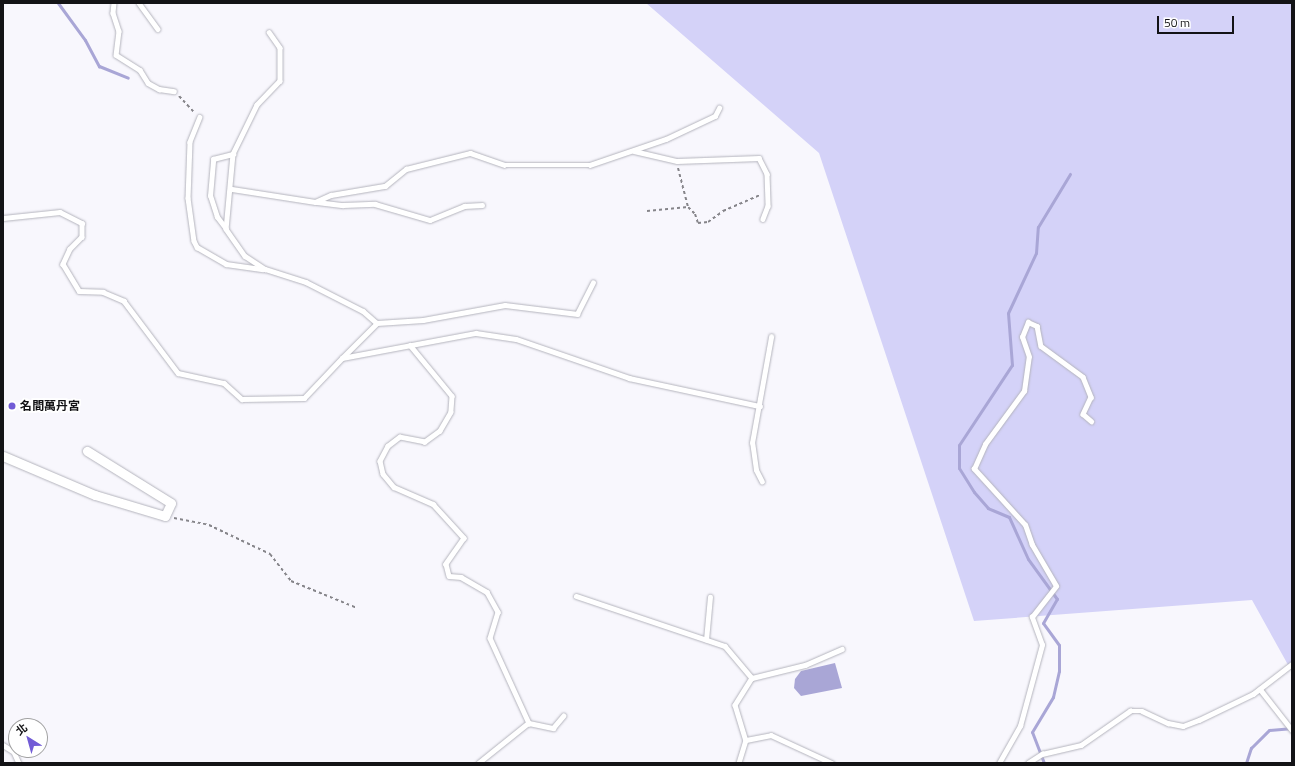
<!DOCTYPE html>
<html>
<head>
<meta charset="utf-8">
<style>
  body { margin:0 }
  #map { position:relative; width:1295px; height:766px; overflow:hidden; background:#f8f7fd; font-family:"Titillium Web","Noto Sans TC",sans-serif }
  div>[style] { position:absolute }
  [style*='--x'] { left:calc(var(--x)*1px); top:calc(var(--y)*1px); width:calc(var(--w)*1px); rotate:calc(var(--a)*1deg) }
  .green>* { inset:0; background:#d4d2f8 }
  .water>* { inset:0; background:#a9a6d6 }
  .stream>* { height:3px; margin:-1.5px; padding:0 1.5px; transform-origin:1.5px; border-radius:1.5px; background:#a9a6d6 }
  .path>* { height:2px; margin-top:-1px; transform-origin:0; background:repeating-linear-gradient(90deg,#86858a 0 3px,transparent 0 6px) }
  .roads { filter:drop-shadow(0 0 1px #b4b4bd) drop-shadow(0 0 1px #b4b4bd) }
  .lane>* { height:4.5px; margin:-2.25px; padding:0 2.25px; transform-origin:2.25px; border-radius:2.25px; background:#fff }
  .street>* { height:9px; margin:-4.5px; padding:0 4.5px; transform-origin:4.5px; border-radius:4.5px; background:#fff }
  .dots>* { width:11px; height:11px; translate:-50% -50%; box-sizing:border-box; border:2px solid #fff; border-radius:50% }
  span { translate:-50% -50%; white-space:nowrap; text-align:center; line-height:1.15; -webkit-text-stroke:3.5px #fff; paint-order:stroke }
  .poi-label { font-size:12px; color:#131316; font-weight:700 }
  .left { translate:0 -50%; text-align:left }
  .frame { position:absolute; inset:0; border:4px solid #131316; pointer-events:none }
  .north { position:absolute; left:8px; top:718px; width:40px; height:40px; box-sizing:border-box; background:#fff; border:1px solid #a1a1a2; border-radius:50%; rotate:323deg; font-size:11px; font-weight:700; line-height:16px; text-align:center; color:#131316 }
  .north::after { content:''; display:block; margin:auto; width:14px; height:18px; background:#725cd6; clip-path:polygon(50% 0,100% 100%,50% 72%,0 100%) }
  .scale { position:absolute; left:1157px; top:16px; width:77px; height:18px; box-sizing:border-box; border:2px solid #131316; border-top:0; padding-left:5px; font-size:12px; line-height:14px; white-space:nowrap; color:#131316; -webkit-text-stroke:3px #fff; paint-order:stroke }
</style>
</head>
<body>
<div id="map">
  <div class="green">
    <i style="clip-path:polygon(646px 3px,1292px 3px,1292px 672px,1252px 600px,974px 621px,819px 153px)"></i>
  </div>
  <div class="water">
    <i style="clip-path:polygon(835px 663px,842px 688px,801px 696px,794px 688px,795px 679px,801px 671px)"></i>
  </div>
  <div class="stream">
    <i style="--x:58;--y:3;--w:46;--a:53.9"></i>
    <i style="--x:85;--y:40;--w:30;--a:62"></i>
    <i style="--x:99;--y:66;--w:31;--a:22"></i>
    <i style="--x:1044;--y:763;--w:33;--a:-111"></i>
    <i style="--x:1032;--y:732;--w:41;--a:-59"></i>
    <i style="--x:1053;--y:697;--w:27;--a:-77"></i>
    <i style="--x:1059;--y:671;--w:26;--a:-90"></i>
    <i style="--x:1059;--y:645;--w:27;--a:-126"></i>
    <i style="--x:1043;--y:623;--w:28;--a:-60"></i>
    <i style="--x:1057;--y:599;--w:49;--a:-125.9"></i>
    <i style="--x:1028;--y:559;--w:46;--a:-114.3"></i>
    <i style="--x:1009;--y:517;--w:23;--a:-157"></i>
    <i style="--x:988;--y:508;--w:21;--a:-131"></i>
    <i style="--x:974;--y:492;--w:28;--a:-122"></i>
    <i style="--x:959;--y:468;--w:23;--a:-90"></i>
    <i style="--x:959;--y:445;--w:96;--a:-56.5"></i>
    <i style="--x:1012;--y:365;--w:52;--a:-94.4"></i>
    <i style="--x:1008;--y:313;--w:66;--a:-65"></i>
    <i style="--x:1036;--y:253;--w:26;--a:-86"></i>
    <i style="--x:1038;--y:227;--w:62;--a:-58.9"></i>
    <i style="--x:1066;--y:763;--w:13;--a:0"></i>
    <i style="--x:1246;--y:763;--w:16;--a:-72"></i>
    <i style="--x:1251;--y:748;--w:25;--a:-45"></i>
    <i style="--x:1269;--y:730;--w:21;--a:-5"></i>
  </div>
  <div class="path">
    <i style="--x:179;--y:96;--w:23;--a:47"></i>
    <i style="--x:678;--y:168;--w:40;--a:75.6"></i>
    <i style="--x:688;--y:207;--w:10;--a:45"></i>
    <i style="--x:695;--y:214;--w:9;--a:72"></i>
    <i style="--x:698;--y:223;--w:10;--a:-6"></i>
    <i style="--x:708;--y:222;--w:19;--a:-36"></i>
    <i style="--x:723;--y:211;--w:40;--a:-23.4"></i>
    <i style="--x:647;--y:211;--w:41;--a:-5.6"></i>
    <i style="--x:174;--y:518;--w:36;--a:11"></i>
    <i style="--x:209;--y:525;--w:68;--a:25.4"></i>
    <i style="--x:270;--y:554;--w:34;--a:52"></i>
    <i style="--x:291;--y:581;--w:71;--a:22.2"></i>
  </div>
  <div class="roads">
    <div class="lane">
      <i style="--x:114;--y:3;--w:10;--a:96"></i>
      <i style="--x:113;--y:13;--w:19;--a:72"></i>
      <i style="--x:119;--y:31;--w:24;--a:97"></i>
      <i style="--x:116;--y:55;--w:28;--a:32"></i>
      <i style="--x:140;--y:70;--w:15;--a:58"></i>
      <i style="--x:148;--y:83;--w:13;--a:29"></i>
      <i style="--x:159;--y:89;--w:15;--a:8"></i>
      <i style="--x:139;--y:3;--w:32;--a:54"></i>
      <i style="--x:269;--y:32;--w:19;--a:55"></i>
      <i style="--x:280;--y:48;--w:33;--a:90"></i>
      <i style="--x:280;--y:81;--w:33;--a:134"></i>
      <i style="--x:257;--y:105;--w:55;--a:116.1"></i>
      <i style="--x:233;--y:154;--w:75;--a:95.3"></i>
      <i style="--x:226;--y:229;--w:33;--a:55"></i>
      <i style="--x:245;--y:256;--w:24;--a:33"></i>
      <i style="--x:265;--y:269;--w:43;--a:17.6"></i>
      <i style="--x:306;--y:282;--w:64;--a:27"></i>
      <i style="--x:363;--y:311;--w:18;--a:41"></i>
      <i style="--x:200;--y:117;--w:27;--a:112"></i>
      <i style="--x:190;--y:142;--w:56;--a:92"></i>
      <i style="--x:188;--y:198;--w:43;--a:82.1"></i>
      <i style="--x:194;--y:241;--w:7;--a:63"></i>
      <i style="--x:197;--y:247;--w:34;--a:30"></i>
      <i style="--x:226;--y:264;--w:37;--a:8"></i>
      <i style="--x:634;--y:151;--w:44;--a:13.1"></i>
      <i style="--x:677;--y:161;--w:82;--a:-2.1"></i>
      <i style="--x:759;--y:158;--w:18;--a:63"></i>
      <i style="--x:767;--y:174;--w:32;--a:88"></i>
      <i style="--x:768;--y:206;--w:14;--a:111"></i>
      <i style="--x:232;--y:189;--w:84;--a:8.9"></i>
      <i style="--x:315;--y:202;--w:17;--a:-24"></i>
      <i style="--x:331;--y:195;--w:55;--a:-9.5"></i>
      <i style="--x:385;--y:186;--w:27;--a:-39"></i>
      <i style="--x:406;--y:169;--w:66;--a:-14"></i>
      <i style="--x:470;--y:153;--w:36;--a:19"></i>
      <i style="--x:504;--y:165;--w:86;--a:0"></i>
      <i style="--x:590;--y:165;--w:80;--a:-18.9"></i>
      <i style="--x:666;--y:139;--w:54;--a:-25.1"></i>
      <i style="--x:715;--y:116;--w:9;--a:-63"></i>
      <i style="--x:317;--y:202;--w:26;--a:7"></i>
      <i style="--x:343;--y:205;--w:32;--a:-2"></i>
      <i style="--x:375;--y:204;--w:57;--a:16.2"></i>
      <i style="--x:430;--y:220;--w:37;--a:-22"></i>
      <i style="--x:464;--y:206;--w:18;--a:-3"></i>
      <i style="--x:3;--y:218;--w:57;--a:-6"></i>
      <i style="--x:60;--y:212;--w:25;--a:27"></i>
      <i style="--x:82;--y:223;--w:14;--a:90"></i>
      <i style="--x:82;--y:237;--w:17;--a:135"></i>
      <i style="--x:70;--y:249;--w:17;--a:115"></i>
      <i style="--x:63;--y:264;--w:31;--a:59"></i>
      <i style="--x:79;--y:291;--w:24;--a:2"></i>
      <i style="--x:103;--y:292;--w:23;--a:23"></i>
      <i style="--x:124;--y:301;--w:90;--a:53.1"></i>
      <i style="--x:178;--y:373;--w:47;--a:12.3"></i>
      <i style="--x:224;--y:383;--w:24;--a:42"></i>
      <i style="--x:242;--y:399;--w:62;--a:-0.9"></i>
      <i style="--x:304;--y:398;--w:55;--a:-46.5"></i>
      <i style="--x:342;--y:358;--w:136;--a:-10.6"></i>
      <i style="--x:476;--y:333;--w:40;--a:8.5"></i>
      <i style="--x:516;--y:339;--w:120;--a:19"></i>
      <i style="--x:629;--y:378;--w:134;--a:12.1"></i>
      <i style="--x:226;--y:229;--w:15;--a:-127"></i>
      <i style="--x:217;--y:217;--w:22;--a:-108"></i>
      <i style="--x:210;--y:196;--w:37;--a:-85"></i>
      <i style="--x:213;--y:159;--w:21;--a:-14"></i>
      <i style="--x:410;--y:345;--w:66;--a:50.5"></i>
      <i style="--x:452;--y:396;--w:16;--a:94"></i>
      <i style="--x:451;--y:412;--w:22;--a:120"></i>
      <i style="--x:440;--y:431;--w:19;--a:144"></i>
      <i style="--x:425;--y:442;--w:25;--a:-169"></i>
      <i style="--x:400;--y:437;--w:15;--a:143"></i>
      <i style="--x:388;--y:446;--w:17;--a:118"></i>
      <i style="--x:380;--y:461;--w:13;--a:77"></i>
      <i style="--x:383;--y:474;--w:17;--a:50"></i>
      <i style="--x:394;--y:487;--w:43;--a:23.6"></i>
      <i style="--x:433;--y:504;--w:46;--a:47.6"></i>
      <i style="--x:464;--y:538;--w:32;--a:125"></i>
      <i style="--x:446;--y:564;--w:12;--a:76"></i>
      <i style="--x:449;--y:576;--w:12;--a:5"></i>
      <i style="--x:461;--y:577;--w:30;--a:30"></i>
      <i style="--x:487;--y:592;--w:23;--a:61"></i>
      <i style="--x:498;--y:612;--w:27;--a:107"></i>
      <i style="--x:490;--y:638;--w:94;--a:65.4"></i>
      <i style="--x:529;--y:723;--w:64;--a:141.3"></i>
      <i style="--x:342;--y:358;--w:49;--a:-45"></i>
      <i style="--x:377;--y:323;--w:46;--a:-3.7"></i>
      <i style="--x:423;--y:320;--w:83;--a:-10.4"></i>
      <i style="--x:505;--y:305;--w:73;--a:7.1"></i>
      <i style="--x:577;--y:314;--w:35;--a:-63"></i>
      <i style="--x:762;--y:482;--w:13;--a:-117"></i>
      <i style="--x:756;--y:470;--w:27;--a:-98"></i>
      <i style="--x:752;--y:443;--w:108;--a:-79.8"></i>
      <i style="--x:576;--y:596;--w:157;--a:18.6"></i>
      <i style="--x:725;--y:646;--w:42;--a:49.8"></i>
      <i style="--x:752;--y:678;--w:32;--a:122"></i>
      <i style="--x:735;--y:705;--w:37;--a:73"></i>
      <i style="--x:746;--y:740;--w:24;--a:107"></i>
      <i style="--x:706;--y:640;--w:43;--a:-84.7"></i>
      <i style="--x:752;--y:678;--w:55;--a:-13.8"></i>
      <i style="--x:805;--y:665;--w:40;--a:-23.4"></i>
      <i style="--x:1260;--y:689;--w:52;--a:52"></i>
      <i style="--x:529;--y:723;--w:25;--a:12"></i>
      <i style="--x:553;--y:728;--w:16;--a:-50"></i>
      <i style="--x:746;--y:740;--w:25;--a:-11"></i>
      <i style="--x:771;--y:735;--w:67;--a:24.7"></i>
      <i style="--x:3;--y:745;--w:13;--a:32"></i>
      <i style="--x:14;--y:752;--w:12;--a:66"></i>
      <i style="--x:999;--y:763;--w:43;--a:-60.4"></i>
      <i style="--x:1020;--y:726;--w:84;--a:-74.8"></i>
      <i style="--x:1042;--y:645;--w:30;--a:-110"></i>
      <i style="--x:1032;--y:617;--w:39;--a:-52"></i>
      <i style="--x:1056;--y:586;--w:48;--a:-120.3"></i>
      <i style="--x:1032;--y:545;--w:21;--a:-109"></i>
      <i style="--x:1025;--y:525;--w:76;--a:-132.3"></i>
      <i style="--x:974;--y:469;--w:27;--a:-66"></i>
      <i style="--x:985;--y:444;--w:66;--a:-53.7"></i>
      <i style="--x:1024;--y:391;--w:34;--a:-82"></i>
      <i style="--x:1029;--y:357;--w:21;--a:-109"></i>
      <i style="--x:1022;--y:337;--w:16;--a:-68"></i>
      <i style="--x:1028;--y:322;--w:10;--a:24"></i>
      <i style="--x:1037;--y:326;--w:20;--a:79"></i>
      <i style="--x:1041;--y:346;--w:52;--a:36.4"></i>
      <i style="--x:1083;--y:377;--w:22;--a:68"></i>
      <i style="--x:1091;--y:397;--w:19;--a:115"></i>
      <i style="--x:1083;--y:414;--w:11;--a:41"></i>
      <i style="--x:1028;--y:763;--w:17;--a:-33"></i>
      <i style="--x:1042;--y:754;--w:40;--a:-13"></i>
      <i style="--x:1081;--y:745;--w:60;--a:-34.8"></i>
      <i style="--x:1130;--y:711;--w:12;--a:0"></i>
      <i style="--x:1142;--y:711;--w:29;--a:25"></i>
      <i style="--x:1168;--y:723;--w:15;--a:11"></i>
      <i style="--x:1183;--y:726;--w:17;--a:-21"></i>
      <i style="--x:1199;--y:720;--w:60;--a:-25.7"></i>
      <i style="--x:1253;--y:694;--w:49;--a:-37.6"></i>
    </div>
    <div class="street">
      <i style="--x:3;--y:456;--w:100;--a:23"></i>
      <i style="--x:95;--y:495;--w:73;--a:16.7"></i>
      <i style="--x:165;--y:516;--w:14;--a:-65"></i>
      <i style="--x:171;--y:503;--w:99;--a:-148.2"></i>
    </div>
  </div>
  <div class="dots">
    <i style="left:12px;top:406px;background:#725cd6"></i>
  </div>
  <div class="poi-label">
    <span class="left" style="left:20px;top:406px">名間萬丹宮</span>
  </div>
  <div class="frame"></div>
  <div class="north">北</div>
  <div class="scale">50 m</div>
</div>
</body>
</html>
